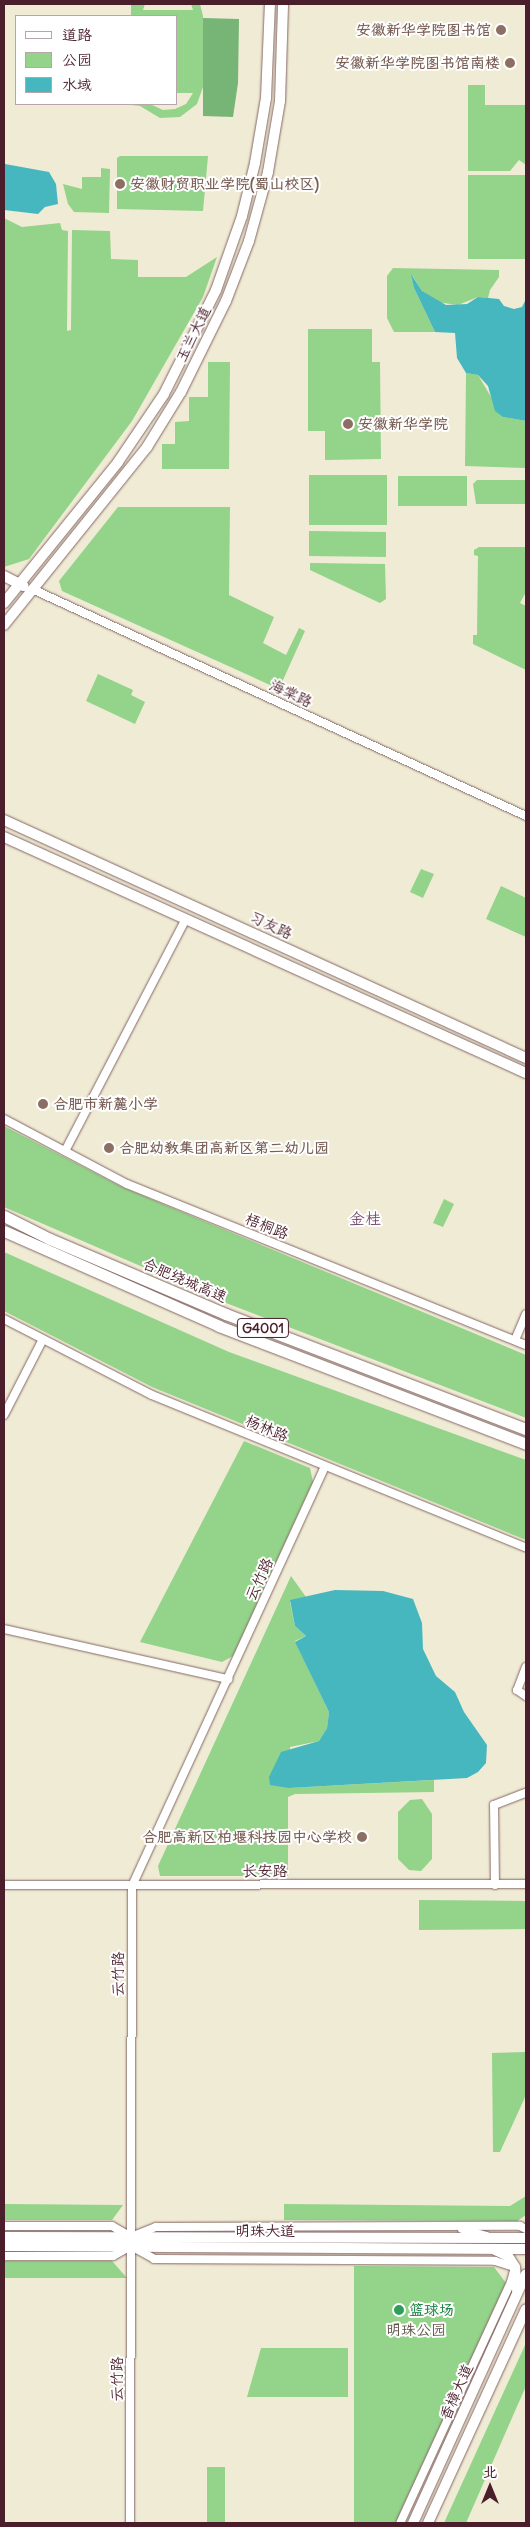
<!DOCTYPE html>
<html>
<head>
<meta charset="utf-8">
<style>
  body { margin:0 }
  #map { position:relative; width:530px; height:2527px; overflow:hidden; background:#f0ebd4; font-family:Delius,"LXGW WenKai TC",sans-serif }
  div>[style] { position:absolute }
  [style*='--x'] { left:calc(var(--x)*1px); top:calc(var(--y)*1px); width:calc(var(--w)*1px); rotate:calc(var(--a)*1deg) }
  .green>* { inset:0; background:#93d38a }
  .forest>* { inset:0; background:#76b576 }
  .water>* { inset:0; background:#47b7bf }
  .roads { filter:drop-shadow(0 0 1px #846666) drop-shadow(0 0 1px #846666) }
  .minor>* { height:8px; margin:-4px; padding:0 4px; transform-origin:4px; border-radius:4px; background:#fff }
  .major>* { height:10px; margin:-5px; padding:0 5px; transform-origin:5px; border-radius:5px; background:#fff }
  .highway>* { height:11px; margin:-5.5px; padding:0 5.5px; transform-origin:5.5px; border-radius:5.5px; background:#fff }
  .dots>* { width:14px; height:14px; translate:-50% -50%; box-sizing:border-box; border:2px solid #fff; border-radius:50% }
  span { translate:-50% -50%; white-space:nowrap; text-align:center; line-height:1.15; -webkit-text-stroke:4px #fff; paint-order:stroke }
  .shield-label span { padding:1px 4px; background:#fff; border:1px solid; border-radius:4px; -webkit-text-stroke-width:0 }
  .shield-label { font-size:14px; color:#4a1f2b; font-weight:700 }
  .education-label { font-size:15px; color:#785e54; font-weight:700 }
  .right { translate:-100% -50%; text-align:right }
  .left { translate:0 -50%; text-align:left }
  .street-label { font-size:15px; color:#4a1f2b }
  .leisure-label { font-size:15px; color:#27864d; font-weight:700 }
  .park-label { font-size:15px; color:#605548 }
  .neighbourhood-label { font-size:16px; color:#734b6a }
  .frame { position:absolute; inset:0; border:5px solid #4a1f2b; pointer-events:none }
  .legend { position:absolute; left:15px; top:15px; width:162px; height:90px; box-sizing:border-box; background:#fff; border:1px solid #b7a5aa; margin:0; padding:6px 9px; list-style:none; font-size:15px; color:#4a1f2b }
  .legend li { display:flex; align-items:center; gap:10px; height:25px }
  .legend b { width:25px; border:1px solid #b7a5aa }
  .north { position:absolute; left:465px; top:2462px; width:50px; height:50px; -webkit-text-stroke:4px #fff; paint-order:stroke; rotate:0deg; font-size:14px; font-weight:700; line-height:20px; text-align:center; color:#4a1f2b }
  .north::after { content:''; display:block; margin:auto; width:18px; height:22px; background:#4a1f2b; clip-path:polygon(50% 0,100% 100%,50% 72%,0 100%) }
</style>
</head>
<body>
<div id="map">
  <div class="green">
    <i style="clip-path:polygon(131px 4px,145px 4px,143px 10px,193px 10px,191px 4px,200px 4px,203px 16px,203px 87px,197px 104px,180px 117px,160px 118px,140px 106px,131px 106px,150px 104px,163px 110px,175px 109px,186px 104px,193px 93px,176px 93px,176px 16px,131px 16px)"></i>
    <i style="clip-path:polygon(468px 85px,485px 85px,485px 105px,526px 105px,526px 165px,519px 160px,510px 171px,468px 171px)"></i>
    <i style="clip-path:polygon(120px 156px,208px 156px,203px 211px,117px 209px,117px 158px)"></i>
    <i style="clip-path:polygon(101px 168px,110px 169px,109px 213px,74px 212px,68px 204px,63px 184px,82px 189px,82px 177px,101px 177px)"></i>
    <i style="clip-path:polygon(468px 175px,526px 175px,526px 259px,468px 259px)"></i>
    <i style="clip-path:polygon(4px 218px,22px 227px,60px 223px,62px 230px,68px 231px,67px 331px,71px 330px,72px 230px,110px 231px,111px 259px,138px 260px,138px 277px,186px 277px,217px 257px,203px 297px,132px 421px,29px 559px,4px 567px)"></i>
    <i style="clip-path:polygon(393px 268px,499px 270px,499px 277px,490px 290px,488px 298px,478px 297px,458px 305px,436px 302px,422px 291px,412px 275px,414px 288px,435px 332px,394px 332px,387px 318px,387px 276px)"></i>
    <i style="clip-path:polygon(308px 329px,372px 329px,372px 362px,380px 362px,381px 459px,325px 460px,325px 431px,308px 431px)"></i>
    <i style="clip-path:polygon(208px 362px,230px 362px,229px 469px,162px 469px,162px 444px,175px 444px,175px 422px,189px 421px,189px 397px,208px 397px)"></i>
    <i style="clip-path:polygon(466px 373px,478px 375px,503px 417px,526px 421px,526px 468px,465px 466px)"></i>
    <i style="clip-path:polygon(309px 475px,387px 475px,387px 525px,309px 525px)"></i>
    <i style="clip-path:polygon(398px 476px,467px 476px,467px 506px,398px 506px)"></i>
    <i style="clip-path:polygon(477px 480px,526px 480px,526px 504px,476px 504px,473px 484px)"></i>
    <i style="clip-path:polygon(118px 507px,230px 507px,229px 595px,274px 617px,263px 643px,286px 655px,299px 628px,305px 631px,279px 689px,62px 591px,59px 581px)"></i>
    <i style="clip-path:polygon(309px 531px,386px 532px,386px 557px,309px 556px)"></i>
    <i style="clip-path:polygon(479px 547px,526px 547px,526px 592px,520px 603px,526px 606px,526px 670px,473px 644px,473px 635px,477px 635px,478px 556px,474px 555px,474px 550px)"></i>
    <i style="clip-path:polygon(310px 563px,385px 564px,386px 599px,380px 603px,310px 570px)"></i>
    <i style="clip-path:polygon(98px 674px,133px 690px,131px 695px,145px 702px,135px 724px,86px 701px)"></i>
    <i style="clip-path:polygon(421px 869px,434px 874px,423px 898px,410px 892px)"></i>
    <i style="clip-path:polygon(501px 886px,526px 898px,526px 937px,486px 919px)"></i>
    <i style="clip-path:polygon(4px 1126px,122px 1187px,526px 1355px,526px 1418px,226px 1303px,4px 1207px)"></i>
    <i style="clip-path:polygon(444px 1199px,454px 1204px,443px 1227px,433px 1223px)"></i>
    <i style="clip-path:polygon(4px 1252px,229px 1352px,526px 1460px,526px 1540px,152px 1387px,4px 1311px)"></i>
    <i style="clip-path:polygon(244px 1441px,310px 1468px,313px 1482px,233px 1656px,222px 1662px,140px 1642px)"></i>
    <i style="clip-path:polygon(291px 1576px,306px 1597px,290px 1602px,295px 1626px,306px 1636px,295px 1641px,329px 1712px,327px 1728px,319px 1741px,290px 1747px,289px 1788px,434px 1780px,434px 1792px,295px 1794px,288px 1797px,288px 1876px,160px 1876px,158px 1866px)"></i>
    <i style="clip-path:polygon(422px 1799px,432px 1814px,432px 1859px,421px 1871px,409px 1870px,398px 1859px,398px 1812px,410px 1800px)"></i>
    <i style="clip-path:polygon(419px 1900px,526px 1901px,526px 1929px,419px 1930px)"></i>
    <i style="clip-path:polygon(526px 2052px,526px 2095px,500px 2152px,493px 2152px,492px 2053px)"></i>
    <i style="clip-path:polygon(526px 2196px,526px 2215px,517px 2221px,284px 2220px,284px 2204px,510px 2206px)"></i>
    <i style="clip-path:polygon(4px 2204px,123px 2205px,112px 2220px,4px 2220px)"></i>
    <i style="clip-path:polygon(4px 2261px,112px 2261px,127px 2278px,4px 2278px)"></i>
    <i style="clip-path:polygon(354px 2266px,494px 2267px,506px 2283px,396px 2523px,354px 2523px)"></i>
    <i style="clip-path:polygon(526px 2343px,526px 2386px,466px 2523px,444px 2523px)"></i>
    <i style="clip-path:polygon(261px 2348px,348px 2348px,348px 2397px,247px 2397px)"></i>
    <i style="clip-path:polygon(207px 2467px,225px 2467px,225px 2523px,207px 2523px)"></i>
  </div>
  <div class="forest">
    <i style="clip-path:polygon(203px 18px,239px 19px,238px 83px,233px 117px,203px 116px)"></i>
  </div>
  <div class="water">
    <i style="clip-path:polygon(5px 164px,49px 172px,56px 184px,58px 204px,45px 207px,38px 214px,4px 210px)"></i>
    <i style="clip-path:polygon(411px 274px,422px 291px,446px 305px,467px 304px,478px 297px,499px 299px,504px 306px,514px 309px,522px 307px,526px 299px,526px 421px,503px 417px,495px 411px,488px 386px,478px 375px,466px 373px,457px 358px,455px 333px,435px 332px,414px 288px)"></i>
    <i style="clip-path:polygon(335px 1590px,383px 1591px,413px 1599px,422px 1623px,423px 1649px,436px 1676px,455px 1692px,464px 1712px,487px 1745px,486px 1763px,478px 1772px,467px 1778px,289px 1788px,270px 1785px,269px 1777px,281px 1752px,319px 1741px,327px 1728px,329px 1712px,295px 1642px,306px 1636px,295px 1626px,290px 1600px)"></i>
  </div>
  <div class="roads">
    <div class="minor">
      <i style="--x:32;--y:589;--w:544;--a:24.68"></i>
      <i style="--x:4;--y:1119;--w:139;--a:27.9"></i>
      <i style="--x:127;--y:1184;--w:430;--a:22"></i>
      <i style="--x:65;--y:1151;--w:262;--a:-62.5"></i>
      <i style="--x:4;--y:1319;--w:166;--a:27.2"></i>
      <i style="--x:152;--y:1395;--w:404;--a:22.2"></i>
      <i style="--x:515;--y:1340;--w:28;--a:-67"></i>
      <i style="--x:4;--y:1415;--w:85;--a:-62.8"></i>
      <i style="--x:4;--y:1629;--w:230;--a:12.6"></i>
      <i style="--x:526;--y:1667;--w:25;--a:111"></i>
      <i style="--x:517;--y:1690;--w:11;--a:34"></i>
      <i style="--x:4;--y:1885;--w:522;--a:-0.11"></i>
      <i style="--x:495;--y:1885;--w:80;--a:-90.7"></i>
      <i style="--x:494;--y:1805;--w:34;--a:-21"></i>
      <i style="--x:4;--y:2226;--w:108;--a:0"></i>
      <i style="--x:112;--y:2226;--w:22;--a:30"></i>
      <i style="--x:131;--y:2237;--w:27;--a:-22"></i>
      <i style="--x:156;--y:2227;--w:364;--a:-0.2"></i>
      <i style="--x:520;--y:2226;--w:7;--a:27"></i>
      <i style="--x:462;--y:2229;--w:26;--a:16"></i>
      <i style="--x:4;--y:2256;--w:109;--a:0"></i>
      <i style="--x:113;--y:2256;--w:21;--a:-29"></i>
      <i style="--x:131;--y:2246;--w:26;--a:29"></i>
      <i style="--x:154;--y:2259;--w:341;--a:0.3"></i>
      <i style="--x:495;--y:2261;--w:21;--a:17"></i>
      <i style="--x:515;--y:2267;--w:16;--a:105"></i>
      <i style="--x:511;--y:2282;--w:265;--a:114.7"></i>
      <i style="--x:130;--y:2523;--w:637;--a:-89.82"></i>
      <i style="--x:132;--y:1886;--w:461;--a:-65.3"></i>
    </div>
    <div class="major">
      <i style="--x:4;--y:576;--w:22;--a:27"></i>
      <i style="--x:4;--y:603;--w:181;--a:-51"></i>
      <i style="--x:118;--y:462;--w:82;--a:-55.9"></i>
      <i style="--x:164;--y:394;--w:116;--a:-63.4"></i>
      <i style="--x:216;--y:290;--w:78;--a:-70.6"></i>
      <i style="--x:242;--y:216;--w:55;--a:-76.2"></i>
      <i style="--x:255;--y:163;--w:66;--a:-80.4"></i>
      <i style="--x:266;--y:98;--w:94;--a:-87.6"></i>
      <i style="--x:4;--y:625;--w:228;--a:-51.2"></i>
      <i style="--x:147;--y:447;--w:65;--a:-58.3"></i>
      <i style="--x:181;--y:392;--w:102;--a:-63.7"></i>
      <i style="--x:226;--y:301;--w:64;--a:-69"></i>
      <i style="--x:249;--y:241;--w:72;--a:-74.6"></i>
      <i style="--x:268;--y:172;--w:72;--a:-80.4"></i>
      <i style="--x:280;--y:101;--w:97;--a:-88.2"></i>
      <i style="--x:4;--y:820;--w:574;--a:24.51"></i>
      <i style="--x:4;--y:837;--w:573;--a:24.33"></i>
      <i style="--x:4;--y:2237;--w:522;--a:0.11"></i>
      <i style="--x:4;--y:2246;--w:522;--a:0.33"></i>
      <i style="--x:495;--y:2250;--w:14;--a:25"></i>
      <i style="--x:508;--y:2256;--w:13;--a:58"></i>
      <i style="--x:515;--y:2267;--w:23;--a:85"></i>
      <i style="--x:413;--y:2523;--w:273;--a:-65.6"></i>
      <i style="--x:428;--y:2523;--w:235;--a:-65.4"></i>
    </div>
    <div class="highway">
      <i style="--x:4;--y:1216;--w:51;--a:26.6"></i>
      <i style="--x:50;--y:1239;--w:191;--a:23.1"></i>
      <i style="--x:226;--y:1314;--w:321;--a:21"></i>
      <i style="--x:4;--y:1231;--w:235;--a:23.8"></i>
      <i style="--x:219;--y:1326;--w:329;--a:21"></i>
    </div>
  </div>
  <div class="dots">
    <i style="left:501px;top:30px;background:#8d6e63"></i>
    <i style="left:510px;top:63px;background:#8d6e63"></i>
    <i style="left:120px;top:184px;background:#8d6e63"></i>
    <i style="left:348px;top:424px;background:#8d6e63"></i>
    <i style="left:43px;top:1104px;background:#8d6e63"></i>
    <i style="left:109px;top:1148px;background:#8d6e63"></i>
    <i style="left:362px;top:1837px;background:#8d6e63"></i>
    <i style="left:399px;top:2310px;background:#2e9e5b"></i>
  </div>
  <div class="shield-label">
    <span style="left:263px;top:1328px">G4001</span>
  </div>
  <div class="education-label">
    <span class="right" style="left:491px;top:30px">安徽新华学院图书馆</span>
    <span class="right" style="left:500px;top:63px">安徽新华学院图书馆南楼</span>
    <span class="left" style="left:130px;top:184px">安徽财贸职业学院(蜀山校区)</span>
    <span class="left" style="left:358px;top:424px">安徽新华学院</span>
    <span class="left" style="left:53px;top:1104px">合肥市新麓小学</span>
    <span class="left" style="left:119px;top:1148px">合肥幼教集团高新区第二幼儿园</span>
    <span class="right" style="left:352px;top:1837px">合肥高新区柏堰科技园中心学校</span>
  </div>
  <div class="street-label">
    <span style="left:193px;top:334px;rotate:-64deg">玉兰大道</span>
    <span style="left:291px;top:693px;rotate:25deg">海棠路</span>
    <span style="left:271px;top:925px;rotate:24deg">习友路</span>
    <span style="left:267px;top:1226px;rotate:22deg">梧桐路</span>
    <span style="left:185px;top:1280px;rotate:23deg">合肥绕城高速</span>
    <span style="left:267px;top:1428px;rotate:23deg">杨林路</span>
    <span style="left:259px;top:1579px;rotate:-65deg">云竹路</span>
    <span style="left:265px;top:1871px">长安路</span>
    <span style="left:118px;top:1974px;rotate:-90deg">云竹路</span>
    <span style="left:265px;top:2231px">明珠大道</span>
    <span style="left:117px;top:2379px;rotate:-90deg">云竹路</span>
    <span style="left:456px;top:2392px;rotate:-66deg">香樟大道</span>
  </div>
  <div class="leisure-label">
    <span class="left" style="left:409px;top:2310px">篮球场</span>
  </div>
  <div class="park-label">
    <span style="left:416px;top:2330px">明珠公园</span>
  </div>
  <div class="neighbourhood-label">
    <span style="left:365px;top:1218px">金桂</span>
  </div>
  <div class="frame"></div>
  <ul class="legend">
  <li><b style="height:6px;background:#fff"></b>道路</li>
  <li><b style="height:14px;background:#93d38a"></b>公园</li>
  <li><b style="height:14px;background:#47b7bf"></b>水域</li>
  </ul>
  <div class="north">北</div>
</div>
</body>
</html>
